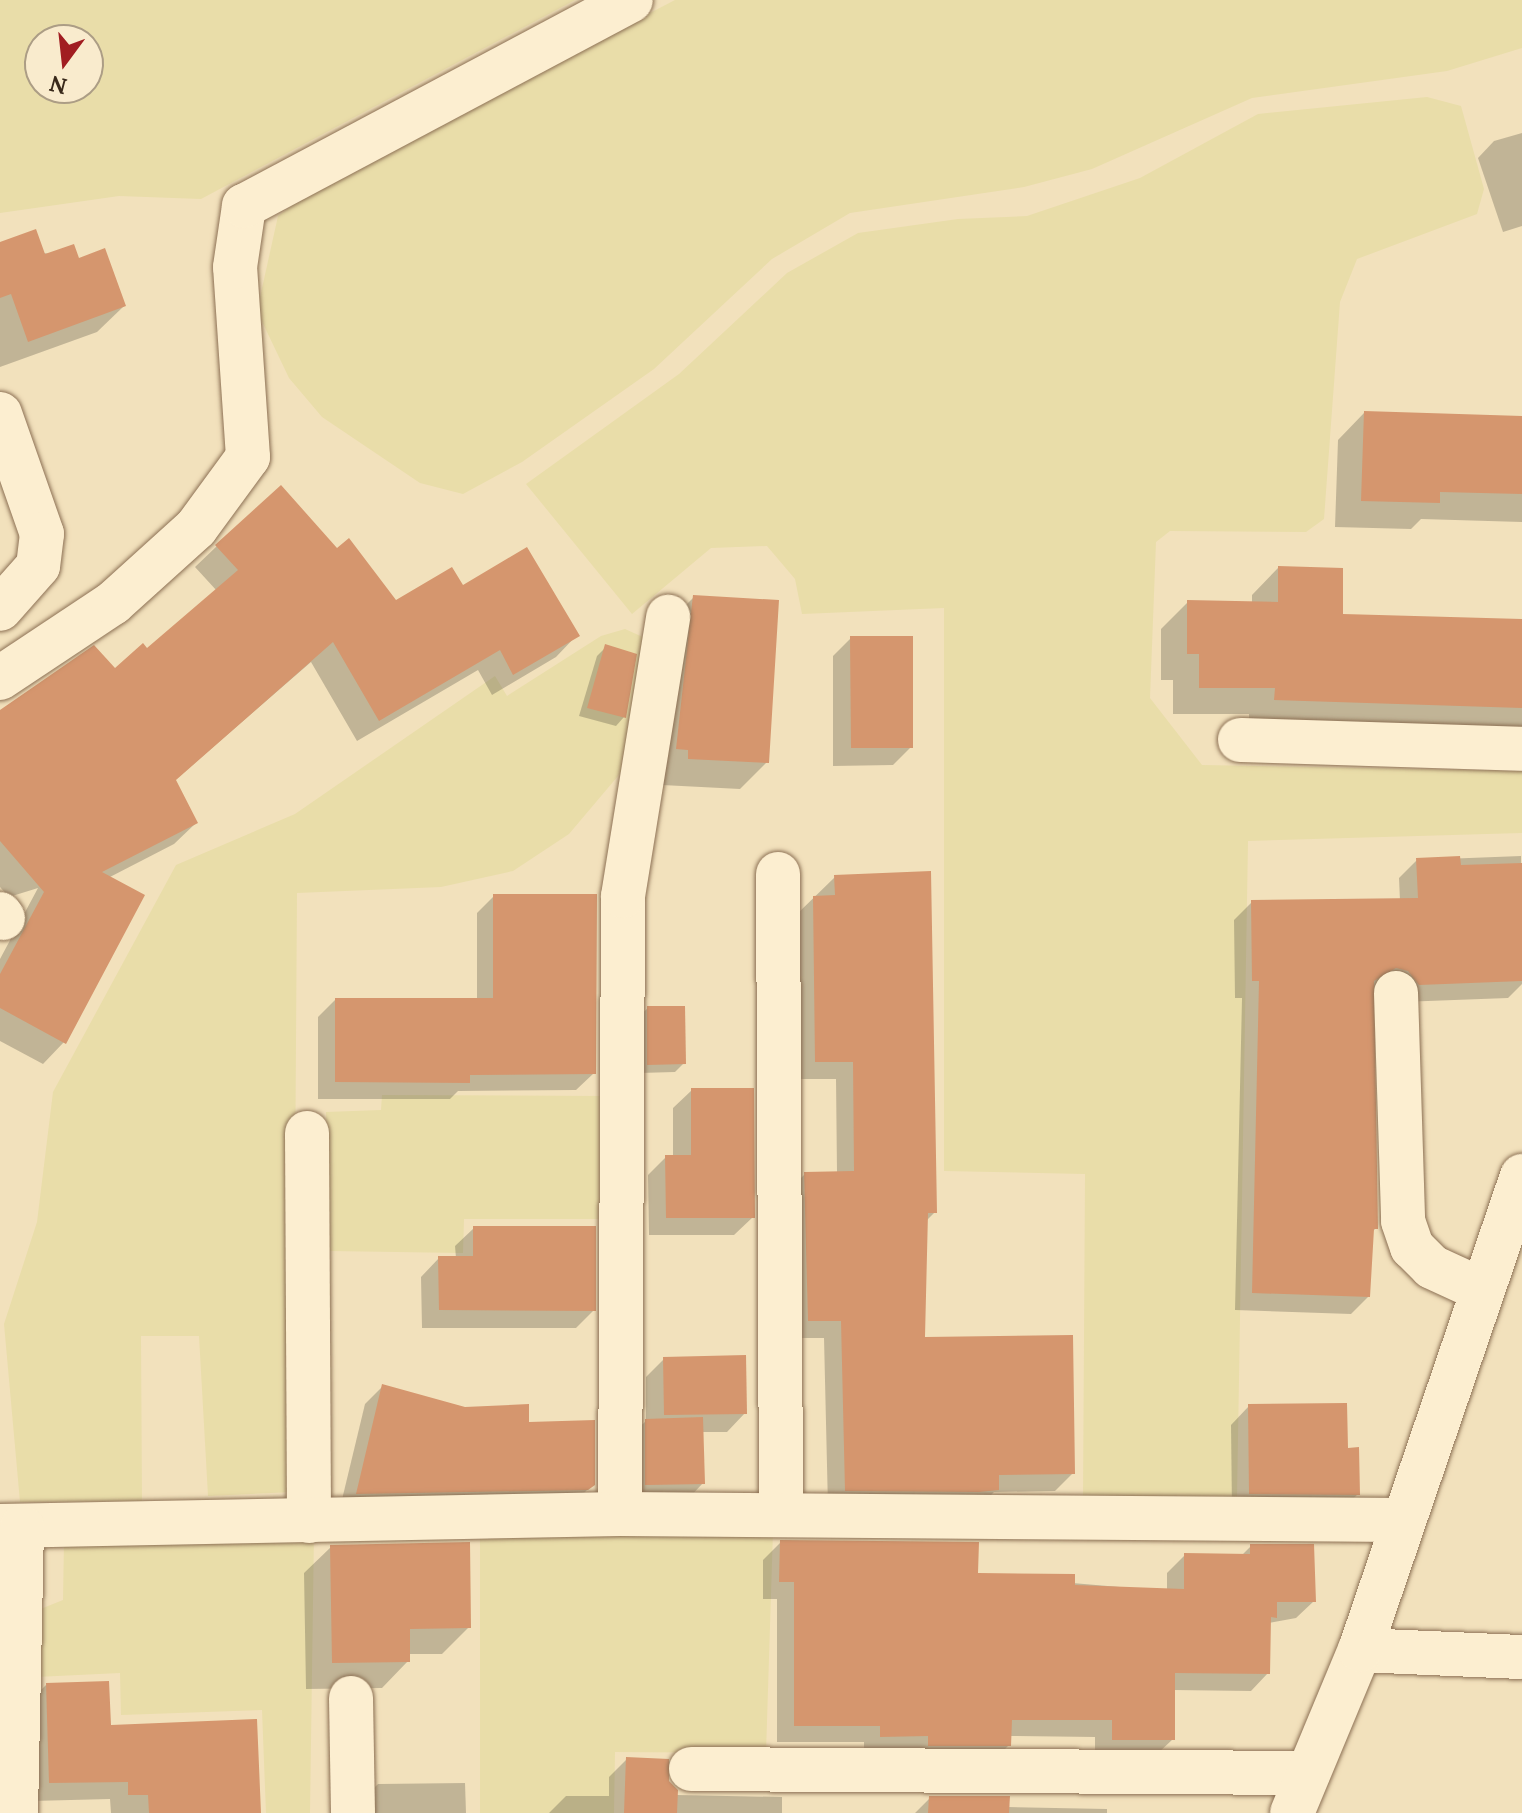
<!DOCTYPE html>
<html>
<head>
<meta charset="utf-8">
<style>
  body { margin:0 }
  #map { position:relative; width:1522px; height:1813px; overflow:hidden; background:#f2e1bc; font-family:Lora,serif }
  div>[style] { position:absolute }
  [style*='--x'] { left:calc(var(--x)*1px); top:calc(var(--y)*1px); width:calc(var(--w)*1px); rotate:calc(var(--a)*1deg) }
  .farmland>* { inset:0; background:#e9dda9 }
  .shadow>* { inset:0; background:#0003 }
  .building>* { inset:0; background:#d5966e }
  .roads { filter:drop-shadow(0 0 2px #8c7054) drop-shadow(0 0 2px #8c7054) }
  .street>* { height:44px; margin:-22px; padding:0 22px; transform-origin:22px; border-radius:22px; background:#fceed0 }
  .secondary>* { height:44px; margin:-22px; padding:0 22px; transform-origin:22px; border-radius:22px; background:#fceed0 }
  span { translate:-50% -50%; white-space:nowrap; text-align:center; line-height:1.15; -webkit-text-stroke:6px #f9ebcd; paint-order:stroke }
  .north { position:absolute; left:24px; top:24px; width:80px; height:80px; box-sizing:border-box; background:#f9ebcd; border:2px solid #ac9d85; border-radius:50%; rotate:195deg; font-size:22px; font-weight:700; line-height:32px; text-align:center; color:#39291a }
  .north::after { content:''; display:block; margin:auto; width:28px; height:36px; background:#a11d21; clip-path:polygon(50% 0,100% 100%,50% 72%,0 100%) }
</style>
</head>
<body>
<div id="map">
  <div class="farmland">
    <i style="clip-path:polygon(evenodd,0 0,575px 0,201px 199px,119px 196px,0 213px,0 0,40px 40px,88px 40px,88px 88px,40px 88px,40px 40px)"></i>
    <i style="clip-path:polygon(675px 0,1522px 0,1522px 48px,1447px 71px,1252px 98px,1092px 169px,1024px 187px,850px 213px,772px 259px,654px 369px,522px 462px,463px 494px,420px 483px,322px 417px,289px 378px,257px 311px,278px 216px,323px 183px)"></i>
    <i style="clip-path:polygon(1427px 97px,1461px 106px,1484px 189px,1477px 214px,1357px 259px,1340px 302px,1324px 519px,1306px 532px,1170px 531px,1156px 542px,1150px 698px,1202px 765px,1522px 771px,1522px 833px,1248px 841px,1237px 1498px,1083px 1501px,1085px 1174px,944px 1171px,944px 608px,802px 614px,795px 579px,767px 546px,711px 548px,632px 614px,526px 484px,679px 374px,787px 273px,858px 233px,958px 219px,1027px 216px,1140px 178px,1258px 114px)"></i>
    <i style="clip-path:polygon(625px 629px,645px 638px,629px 763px,569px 834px,513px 871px,441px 887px,297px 893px,293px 1492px,208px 1496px,199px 1336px,141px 1336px,142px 1501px,20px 1502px,4px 1324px,37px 1222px,53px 1092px,176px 865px,295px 814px,495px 676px,507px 696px,601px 636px)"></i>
    <i style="clip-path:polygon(382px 1095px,603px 1096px,605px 1219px,464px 1219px,463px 1253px,329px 1251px,326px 1112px,381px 1110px)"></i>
    <i style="clip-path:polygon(773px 1531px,766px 1753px,615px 1752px,614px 1813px,480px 1813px,480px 1536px)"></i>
    <i style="clip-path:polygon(314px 1532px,310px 1813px,266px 1813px,262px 1710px,121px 1715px,120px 1673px,36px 1677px,33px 1612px,63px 1600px,64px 1541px)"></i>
  </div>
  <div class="shadow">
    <i style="clip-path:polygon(1522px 133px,1522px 226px,1503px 232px,1478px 158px,1494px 141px)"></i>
    <i style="clip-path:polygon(0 244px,78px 260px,124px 306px,97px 332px,0 367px)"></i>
    <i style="clip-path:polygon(1364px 413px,1522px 418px,1522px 522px,1421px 519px,1411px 529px,1335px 527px,1338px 440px)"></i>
    <i style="clip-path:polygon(217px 546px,337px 551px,396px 602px,462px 588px,577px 635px,556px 657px,492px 695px,478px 670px,357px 741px,311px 662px,174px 781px,196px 823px,174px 844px,108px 878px,64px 1042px,43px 1064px,0 1041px,0 959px,38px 888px,9px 897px,0 887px,0 713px,115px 671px,147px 651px,217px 591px,195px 567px)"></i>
    <i style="clip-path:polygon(1278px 568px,1341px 616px,1522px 621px,1522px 735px,1249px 726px,1249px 714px,1173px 714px,1173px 680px,1161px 680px,1161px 629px,1188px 602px,1252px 603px,1252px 595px)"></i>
    <i style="clip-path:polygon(694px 597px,767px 762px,740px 789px,662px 785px,667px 624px)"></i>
    <i style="clip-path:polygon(851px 638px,911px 747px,893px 765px,833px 766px,833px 656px)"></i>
    <i style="clip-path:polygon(606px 647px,624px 717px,616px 726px,579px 716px,597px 656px)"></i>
    <i style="clip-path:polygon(1521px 856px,1522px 984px,1508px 998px,1401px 1002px,1377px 985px,1372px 988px,1376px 1228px,1371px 1233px,1368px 1297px,1351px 1314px,1235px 1310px,1242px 998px,1235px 998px,1234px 920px,1252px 902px,1400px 901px,1399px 878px,1417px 860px)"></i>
    <i style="clip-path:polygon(835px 877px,935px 1212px,926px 1221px,923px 1339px,1073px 1473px,1055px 1491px,994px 1492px,979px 1507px,828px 1508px,824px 1338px,791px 1338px,787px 1192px,805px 1174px,837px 1173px,836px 1079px,798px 1079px,796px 915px)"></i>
    <i style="clip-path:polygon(494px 896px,594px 1073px,576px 1090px,458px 1091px,450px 1099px,318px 1099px,318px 1017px,335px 1000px,477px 1000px,477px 913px)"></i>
    <i style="clip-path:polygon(648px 1008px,684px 1063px,675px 1072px,639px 1073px,639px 1016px)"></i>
    <i style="clip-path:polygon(692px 1090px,753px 1217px,734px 1235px,649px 1235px,648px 1175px,666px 1157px,673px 1157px,673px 1108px)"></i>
    <i style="clip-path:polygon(474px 1228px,594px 1310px,576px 1328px,422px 1328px,421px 1277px,439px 1258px,456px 1258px,455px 1246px)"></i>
    <i style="clip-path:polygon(664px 1359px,745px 1413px,727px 1432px,701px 1432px,703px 1483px,688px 1499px,630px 1500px,630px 1436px,646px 1421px,646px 1377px)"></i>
    <i style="clip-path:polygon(383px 1386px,527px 1424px,593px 1484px,574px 1503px,339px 1512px,365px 1404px)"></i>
    <i style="clip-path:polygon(1249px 1406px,1346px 1450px,1358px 1494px,1339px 1512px,1232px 1511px,1231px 1425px)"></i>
    <i style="clip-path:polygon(781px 1542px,976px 1575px,1167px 1591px,1167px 1573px,1185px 1555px,1241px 1556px,1251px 1546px,1314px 1601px,1296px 1618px,1269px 1623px,1268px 1673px,1251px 1691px,1173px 1690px,1173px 1739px,1155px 1756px,1095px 1756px,1095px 1737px,1009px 1736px,1009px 1745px,991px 1763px,864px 1753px,864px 1742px,777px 1742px,777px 1599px,763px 1599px,763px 1560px)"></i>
    <i style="clip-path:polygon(331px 1547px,469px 1627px,442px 1654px,408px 1654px,408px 1661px,382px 1688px,306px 1689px,304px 1573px)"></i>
    <i style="clip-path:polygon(46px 1685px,109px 1727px,259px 1813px,111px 1813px,110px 1799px,32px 1801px,28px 1703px)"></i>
    <i style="clip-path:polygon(627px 1759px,667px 1781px,677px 1795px,782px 1797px,782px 1813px,549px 1813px,566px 1796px,609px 1796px,609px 1777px)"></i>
    <i style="clip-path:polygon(465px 1783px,466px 1813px,360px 1813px,360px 1802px,378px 1784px)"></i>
    <i style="clip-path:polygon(930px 1798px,1008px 1807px,1107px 1809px,1107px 1813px,915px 1813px)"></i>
  </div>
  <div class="building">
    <i style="clip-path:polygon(36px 229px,45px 254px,74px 244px,79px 258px,105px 248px,126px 306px,28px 342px,11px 294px,0 298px,0 242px)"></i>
    <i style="clip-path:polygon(1364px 411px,1522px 416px,1522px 494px,1440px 492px,1440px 503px,1361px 501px)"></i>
    <i style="clip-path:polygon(281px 485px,337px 548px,349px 538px,396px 600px,452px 567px,463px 585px,527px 547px,580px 636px,513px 675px,500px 650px,379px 721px,333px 642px,176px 780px,198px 823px,102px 872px,145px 895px,66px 1044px,0 1008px,0 974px,44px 892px,0 841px,0 710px,94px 645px,115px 668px,143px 643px,147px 648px,238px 570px,215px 545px)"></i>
    <i style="clip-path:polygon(1278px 566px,1343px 568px,1343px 614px,1522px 619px,1522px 708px,1274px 700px,1275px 688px,1199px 688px,1199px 654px,1187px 654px,1187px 600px,1278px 602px)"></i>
    <i style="clip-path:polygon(693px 595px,779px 600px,769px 763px,688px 759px,688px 750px,676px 749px)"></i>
    <i style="clip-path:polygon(850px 636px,913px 636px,913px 748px,851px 748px)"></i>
    <i style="clip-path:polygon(605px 644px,637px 654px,626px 718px,587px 708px)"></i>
    <i style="clip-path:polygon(1460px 856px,1461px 865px,1522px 863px,1522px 981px,1419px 985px,1408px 971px,1396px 968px,1374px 981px,1378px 1229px,1374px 1229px,1370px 1297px,1252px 1293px,1259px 981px,1252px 981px,1251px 900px,1418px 898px,1416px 858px)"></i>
    <i style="clip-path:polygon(931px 871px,937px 1213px,928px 1213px,925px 1337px,1073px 1335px,1075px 1474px,999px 1475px,999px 1490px,979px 1492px,845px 1491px,841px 1321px,808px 1321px,804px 1172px,854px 1171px,853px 1062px,815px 1062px,813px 896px,835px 895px,834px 875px)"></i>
    <i style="clip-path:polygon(493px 894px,597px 894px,596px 1074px,470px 1075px,470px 1083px,335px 1082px,335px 998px,493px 998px)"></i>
    <i style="clip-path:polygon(647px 1006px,685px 1006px,686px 1064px,647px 1065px)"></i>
    <i style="clip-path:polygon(691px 1088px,754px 1088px,755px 1218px,666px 1218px,665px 1155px,691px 1155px)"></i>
    <i style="clip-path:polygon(473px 1226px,596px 1226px,596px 1311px,439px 1310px,438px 1256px,473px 1256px)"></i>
    <i style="clip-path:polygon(746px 1355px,747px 1414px,664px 1415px,663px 1357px)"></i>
    <i style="clip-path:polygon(382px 1384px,465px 1407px,529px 1404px,529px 1422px,595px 1420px,595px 1485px,588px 1490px,356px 1494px)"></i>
    <i style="clip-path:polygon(1347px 1403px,1348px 1448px,1359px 1447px,1360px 1495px,1249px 1494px,1248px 1404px)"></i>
    <i style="clip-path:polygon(703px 1417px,705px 1484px,645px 1485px,645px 1419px)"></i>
    <i style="clip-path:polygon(780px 1540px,979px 1542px,978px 1573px,1075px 1574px,1075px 1585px,1184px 1589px,1184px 1553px,1250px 1554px,1250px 1544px,1314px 1544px,1316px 1602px,1277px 1602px,1277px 1618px,1271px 1617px,1270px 1674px,1175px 1673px,1175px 1740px,1112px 1740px,1112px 1720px,1012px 1720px,1011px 1746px,928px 1746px,928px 1736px,880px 1737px,880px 1726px,794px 1726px,794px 1582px,779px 1582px)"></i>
    <i style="clip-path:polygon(470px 1542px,471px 1628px,410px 1629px,410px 1662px,332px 1663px,330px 1545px)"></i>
    <i style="clip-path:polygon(109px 1681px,111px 1725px,257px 1719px,261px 1813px,149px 1813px,148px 1795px,128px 1795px,128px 1782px,49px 1783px,46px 1683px)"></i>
    <i style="clip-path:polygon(626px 1757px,669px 1759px,669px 1781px,678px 1790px,677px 1813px,624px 1813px)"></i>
    <i style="clip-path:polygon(929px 1796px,1010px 1796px,1009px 1813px,928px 1813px)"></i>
  </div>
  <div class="roads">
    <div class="street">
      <i style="--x:0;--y:414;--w:127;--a:70.7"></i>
      <i style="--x:42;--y:534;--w:32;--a:97"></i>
      <i style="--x:38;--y:566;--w:57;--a:131.5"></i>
      <i style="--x:0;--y:678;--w:136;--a:-33.6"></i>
      <i style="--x:113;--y:603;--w:112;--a:-42.1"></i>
      <i style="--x:196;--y:528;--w:88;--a:-53.8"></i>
      <i style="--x:248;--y:457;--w:190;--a:-93.9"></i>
      <i style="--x:235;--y:267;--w:62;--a:-81.6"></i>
      <i style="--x:244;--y:206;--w:438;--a:-28"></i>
      <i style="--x:1240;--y:740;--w:282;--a:1.8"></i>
      <i style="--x:778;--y:874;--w:641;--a:89.73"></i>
      <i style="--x:0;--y:914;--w:5;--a:53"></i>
      <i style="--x:1396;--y:993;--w:228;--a:88.2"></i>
      <i style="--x:1403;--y:1221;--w:28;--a:71"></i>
      <i style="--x:1412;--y:1247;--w:28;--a:45"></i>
      <i style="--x:1432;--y:1267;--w:55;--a:24.7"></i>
      <i style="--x:307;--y:1133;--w:388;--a:89.7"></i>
      <i style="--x:620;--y:1514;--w:618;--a:-89.72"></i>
      <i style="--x:623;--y:896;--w:283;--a:-80.8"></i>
      <i style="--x:0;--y:1526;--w:620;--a:-1.11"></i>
      <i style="--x:620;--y:1514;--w:782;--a:0.44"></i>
      <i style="--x:1360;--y:1650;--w:162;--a:2.5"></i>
      <i style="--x:351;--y:1698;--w:115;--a:89"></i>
      <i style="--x:691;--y:1769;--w:617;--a:0.37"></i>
      <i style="--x:16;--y:1813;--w:286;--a:-88.8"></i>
    </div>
    <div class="secondary">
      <i style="--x:1292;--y:1813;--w:177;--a:-67.4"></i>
      <i style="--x:1360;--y:1650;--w:501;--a:-71.13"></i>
    </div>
  </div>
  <div class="north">N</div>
</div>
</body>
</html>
